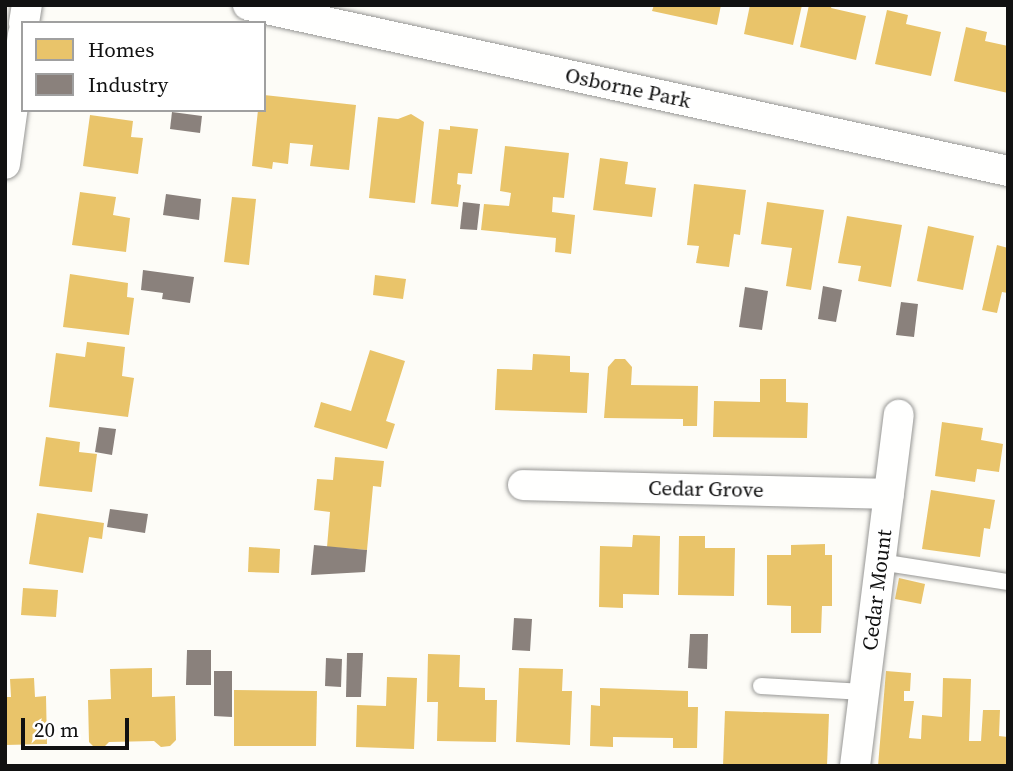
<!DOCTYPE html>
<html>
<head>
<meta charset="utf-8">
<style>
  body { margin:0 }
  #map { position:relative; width:1013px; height:771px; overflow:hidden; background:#fdfcf7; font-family:"Source Serif 4",serif }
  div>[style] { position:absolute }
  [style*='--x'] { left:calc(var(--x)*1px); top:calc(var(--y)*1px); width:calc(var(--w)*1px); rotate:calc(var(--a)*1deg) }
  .homes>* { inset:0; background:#e9c46a }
  .industry>* { inset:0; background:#8a817c }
  .roads { filter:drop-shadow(0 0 2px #979795) drop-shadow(0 0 2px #979795) }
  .service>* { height:16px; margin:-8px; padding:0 8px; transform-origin:8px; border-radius:8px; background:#fffffe }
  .minor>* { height:30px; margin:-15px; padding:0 15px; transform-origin:15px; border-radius:15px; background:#fffffe }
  span { translate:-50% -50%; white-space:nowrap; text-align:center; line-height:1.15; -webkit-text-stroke:7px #fff; paint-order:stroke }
  .street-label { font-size:21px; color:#111 }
  .frame { position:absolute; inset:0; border:7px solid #111; pointer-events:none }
  .legend { position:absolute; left:21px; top:21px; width:245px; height:91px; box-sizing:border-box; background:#fff; border:2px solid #a0a0a0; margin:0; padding:9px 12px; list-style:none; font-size:21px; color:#111 }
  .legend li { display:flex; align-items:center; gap:14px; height:35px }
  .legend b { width:35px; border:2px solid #a0a0a0 }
  .scale { position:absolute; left:21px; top:718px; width:108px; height:32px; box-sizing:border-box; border:4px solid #111; border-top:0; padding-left:9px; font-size:21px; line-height:24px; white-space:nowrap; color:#111; -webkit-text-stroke:5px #fff; paint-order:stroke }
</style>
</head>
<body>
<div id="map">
  <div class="homes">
    <i style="clip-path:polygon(654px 5px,721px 5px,717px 25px,652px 11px)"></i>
    <i style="clip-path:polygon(750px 5px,802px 5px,793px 45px,744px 34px)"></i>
    <i style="clip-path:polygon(809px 5px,832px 5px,831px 8px,866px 16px,856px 60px,800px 47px)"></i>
    <i style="clip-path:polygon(887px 10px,908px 15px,906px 24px,941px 32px,931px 76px,875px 64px)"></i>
    <i style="clip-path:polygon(966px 27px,987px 32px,985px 41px,1008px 46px,1008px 93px,954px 81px)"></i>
    <i style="clip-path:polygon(264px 95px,356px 105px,349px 170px,310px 166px,313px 145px,290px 143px,288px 164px,273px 162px,272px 169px,252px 166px,258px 110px,264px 110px)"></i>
    <i style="clip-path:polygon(411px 114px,424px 122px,415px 203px,369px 198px,378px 117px,398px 119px)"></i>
    <i style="clip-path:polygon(90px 115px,133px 121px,131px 137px,143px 138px,138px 174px,83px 166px)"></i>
    <i style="clip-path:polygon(450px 126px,478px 129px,472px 174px,458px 173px,457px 184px,461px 185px,458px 207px,431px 204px,439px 129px,450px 130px)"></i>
    <i style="clip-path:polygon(505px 146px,569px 153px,564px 198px,553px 197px,552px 212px,575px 215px,571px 254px,555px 252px,556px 238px,481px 230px,484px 204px,509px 206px,511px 193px,500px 191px)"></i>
    <i style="clip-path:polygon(600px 158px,628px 162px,625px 184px,656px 188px,652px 217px,593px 210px)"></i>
    <i style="clip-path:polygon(694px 184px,746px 190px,740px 235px,734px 234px,729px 267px,696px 263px,699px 246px,687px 245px)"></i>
    <i style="clip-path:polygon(80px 192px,116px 197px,113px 215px,130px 218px,126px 252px,72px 245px)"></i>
    <i style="clip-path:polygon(232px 197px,256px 199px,249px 265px,224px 262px)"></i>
    <i style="clip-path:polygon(767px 202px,824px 210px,811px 290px,786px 286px,792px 248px,761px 244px)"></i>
    <i style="clip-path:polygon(847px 216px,902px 225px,891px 287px,858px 281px,861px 266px,838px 263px)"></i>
    <i style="clip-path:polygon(928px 226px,974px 236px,963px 290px,917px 281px)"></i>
    <i style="clip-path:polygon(997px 245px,1008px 248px,1008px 293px,1002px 292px,997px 313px,982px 310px)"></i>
    <i style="clip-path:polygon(70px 274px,128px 283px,127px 297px,134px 298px,129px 335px,63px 327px)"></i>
    <i style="clip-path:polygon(375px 275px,406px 279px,403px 299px,373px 295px)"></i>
    <i style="clip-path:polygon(87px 342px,125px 347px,122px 376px,134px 378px,128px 417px,49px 407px,56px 353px,85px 357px)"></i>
    <i style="clip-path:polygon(370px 350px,405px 361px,386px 421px,395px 424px,387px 449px,314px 427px,321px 402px,351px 411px)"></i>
    <i style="clip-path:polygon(533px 354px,570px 356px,570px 372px,589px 373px,587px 413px,495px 410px,497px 369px,532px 370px)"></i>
    <i style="clip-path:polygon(615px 359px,625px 359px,632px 367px,631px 385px,698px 386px,697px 426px,683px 426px,683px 419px,604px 418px,608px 367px)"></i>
    <i style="clip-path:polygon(760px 379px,786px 379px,786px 402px,808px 403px,807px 438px,713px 437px,714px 401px,760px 402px)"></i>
    <i style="clip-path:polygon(942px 422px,983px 428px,981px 440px,1003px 444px,999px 472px,977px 469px,975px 482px,935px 476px)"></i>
    <i style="clip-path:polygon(46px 437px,80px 442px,79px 452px,97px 454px,92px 492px,39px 486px)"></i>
    <i style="clip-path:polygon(335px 457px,384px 461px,381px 487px,373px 486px,367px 550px,327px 547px,330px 512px,314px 510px,317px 479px,333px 480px)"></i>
    <i style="clip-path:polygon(931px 490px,995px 500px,990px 529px,984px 528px,980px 557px,922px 549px)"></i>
    <i style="clip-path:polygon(37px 513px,104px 523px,102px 539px,89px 537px,83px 573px,29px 564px)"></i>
    <i style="clip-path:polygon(633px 535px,660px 536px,659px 595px,623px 594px,623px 608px,599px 607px,600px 546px,632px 547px)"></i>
    <i style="clip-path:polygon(679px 536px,705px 536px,705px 548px,735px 548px,734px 596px,678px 595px)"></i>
    <i style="clip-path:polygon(825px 544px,825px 555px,832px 555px,832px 606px,822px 606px,821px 633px,791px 633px,791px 606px,767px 605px,767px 555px,791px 555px,791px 545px)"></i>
    <i style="clip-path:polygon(249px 547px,280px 549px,279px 573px,248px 572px)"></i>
    <i style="clip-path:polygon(899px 578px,925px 584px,921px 604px,895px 599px)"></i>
    <i style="clip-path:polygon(23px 588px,58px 590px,56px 617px,21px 615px)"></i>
    <i style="clip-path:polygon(428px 654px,460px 655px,459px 687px,485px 688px,485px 700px,497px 700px,496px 742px,437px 741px,438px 702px,427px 702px)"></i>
    <i style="clip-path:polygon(152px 668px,152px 697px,175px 696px,176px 740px,170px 746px,161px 747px,154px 741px,109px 742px,103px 748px,95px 748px,89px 742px,88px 700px,111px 699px,110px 669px)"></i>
    <i style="clip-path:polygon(519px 668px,563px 669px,562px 691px,572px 691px,570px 745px,516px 742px)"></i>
    <i style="clip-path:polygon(886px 671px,911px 673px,910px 691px,904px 691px,904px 701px,914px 701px,909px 738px,921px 739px,922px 715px,942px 717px,943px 678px,971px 679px,969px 741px,981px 741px,983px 710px,1000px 710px,999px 736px,1008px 737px,1008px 766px,878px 766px)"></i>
    <i style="clip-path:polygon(387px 677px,417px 678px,414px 749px,356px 747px,357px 705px,386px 706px)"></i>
    <i style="clip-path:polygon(34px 678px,35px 697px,46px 696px,47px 744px,5px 745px,5px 697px,11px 697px,10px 679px)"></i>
    <i style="clip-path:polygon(600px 688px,688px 691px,688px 707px,698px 707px,697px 748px,673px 748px,673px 738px,613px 737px,613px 747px,590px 746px,591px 705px,600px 706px)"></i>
    <i style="clip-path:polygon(234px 690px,317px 691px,316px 746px,234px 746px)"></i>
    <i style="clip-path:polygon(725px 711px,829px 714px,827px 766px,723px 766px)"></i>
  </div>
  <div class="industry">
    <i style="clip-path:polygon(172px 112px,202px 116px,200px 133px,170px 129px)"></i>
    <i style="clip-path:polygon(166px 194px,201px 199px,199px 220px,163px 215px)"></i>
    <i style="clip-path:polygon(463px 202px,480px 204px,477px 230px,460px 229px)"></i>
    <i style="clip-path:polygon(143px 270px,194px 277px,190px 303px,162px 299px,163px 293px,141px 290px)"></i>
    <i style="clip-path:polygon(823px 286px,842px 290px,836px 322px,818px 319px)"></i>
    <i style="clip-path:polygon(745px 287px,768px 291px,762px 330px,739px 327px)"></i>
    <i style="clip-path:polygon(901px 302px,918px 304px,914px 337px,896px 335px)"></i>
    <i style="clip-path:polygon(99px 427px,116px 429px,112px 455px,95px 452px)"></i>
    <i style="clip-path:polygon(110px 509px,148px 514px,145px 533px,107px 527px)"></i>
    <i style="clip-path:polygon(314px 545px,367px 550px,365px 572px,311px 575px)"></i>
    <i style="clip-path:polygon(514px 618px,532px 619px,530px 651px,512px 650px)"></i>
    <i style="clip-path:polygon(690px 634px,708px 634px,707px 669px,688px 668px)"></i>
    <i style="clip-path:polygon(187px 650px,211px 650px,211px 685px,186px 685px)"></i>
    <i style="clip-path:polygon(347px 653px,363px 653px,361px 697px,346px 697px)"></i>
    <i style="clip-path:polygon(326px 658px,342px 659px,341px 687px,325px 686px)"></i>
    <i style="clip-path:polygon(214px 671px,232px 671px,232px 717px,214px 716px)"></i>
  </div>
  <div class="roads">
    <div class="service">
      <i style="--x:880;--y:562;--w:130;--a:8.9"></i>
      <i style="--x:761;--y:686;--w:103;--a:3.3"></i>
    </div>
    <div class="minor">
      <i style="--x:248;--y:5;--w:778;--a:12.32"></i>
      <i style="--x:24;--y:23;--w:18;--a:-81"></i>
      <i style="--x:5;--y:164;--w:131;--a:-82.1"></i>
      <i style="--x:523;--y:485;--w:366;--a:1.4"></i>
      <i style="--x:855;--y:766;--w:354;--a:-82.9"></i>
    </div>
  </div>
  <div class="street-label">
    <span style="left:628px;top:88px;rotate:12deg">Osborne Park</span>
    <span style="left:706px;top:489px;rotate:1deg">Cedar Grove</span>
    <span style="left:877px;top:590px;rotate:-83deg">Cedar Mount</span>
  </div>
  <div class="frame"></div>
  <ul class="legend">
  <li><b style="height:19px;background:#e9c46a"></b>Homes</li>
  <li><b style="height:19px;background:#8a817c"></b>Industry</li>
  </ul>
  <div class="scale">20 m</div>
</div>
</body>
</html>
